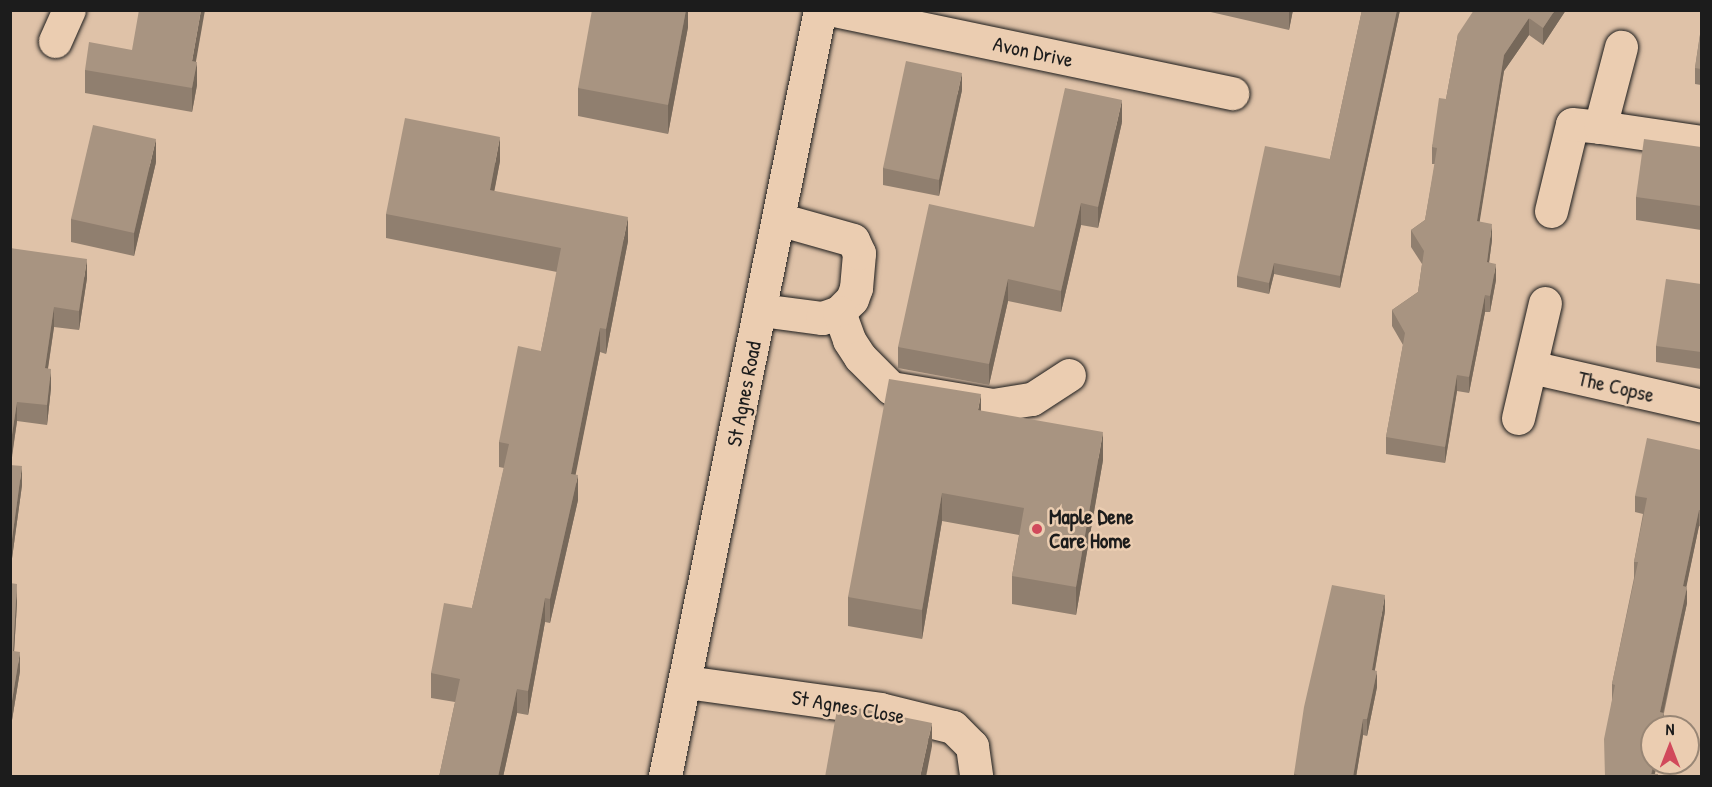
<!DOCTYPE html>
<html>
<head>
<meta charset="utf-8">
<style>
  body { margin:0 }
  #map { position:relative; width:1712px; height:787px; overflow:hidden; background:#dfc2a8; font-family:"Patrick Hand",sans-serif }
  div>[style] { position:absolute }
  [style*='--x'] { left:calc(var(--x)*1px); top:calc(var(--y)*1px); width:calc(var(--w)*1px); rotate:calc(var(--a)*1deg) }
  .roads { filter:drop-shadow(0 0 2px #1c1c1c) drop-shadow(0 0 2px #1c1c1c) }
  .minor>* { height:33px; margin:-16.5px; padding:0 16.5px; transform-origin:16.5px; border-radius:16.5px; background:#ebcdb1 }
  .wall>* { inset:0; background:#907f6f }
  .shaded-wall>* { inset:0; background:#76685a }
  .building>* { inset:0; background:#a89481 }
  .dots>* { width:16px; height:16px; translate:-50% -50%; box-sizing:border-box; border:3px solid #ebcdb1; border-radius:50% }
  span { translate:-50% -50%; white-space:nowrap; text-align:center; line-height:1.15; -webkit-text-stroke:5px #ebcdb1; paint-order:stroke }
  .street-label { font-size:21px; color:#1c1c1c }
  .poi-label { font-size:21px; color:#1c1c1c; font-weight:700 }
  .left { translate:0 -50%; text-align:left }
  .frame { position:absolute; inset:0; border:12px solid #1c1c1c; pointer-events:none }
  .north { position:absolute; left:1640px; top:715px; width:60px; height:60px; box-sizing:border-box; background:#ebcdb1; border:2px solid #988675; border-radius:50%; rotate:0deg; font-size:16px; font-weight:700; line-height:24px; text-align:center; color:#1c1c1c }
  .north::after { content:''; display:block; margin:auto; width:21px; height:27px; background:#d1495b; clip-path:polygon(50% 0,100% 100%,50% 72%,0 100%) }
</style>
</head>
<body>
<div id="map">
  <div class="roads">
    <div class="minor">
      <i style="--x:834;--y:10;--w:407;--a:11.8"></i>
      <i style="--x:55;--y:41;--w:34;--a:-66"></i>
      <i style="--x:1600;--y:127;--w:103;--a:8.4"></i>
      <i style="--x:1551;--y:211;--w:89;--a:-76.4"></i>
      <i style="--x:1572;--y:124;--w:28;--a:6"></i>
      <i style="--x:1600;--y:127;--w:83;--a:-75.3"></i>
      <i style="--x:761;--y:310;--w:62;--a:7.5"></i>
      <i style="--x:822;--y:318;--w:18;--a:-19"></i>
      <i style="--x:839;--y:312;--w:18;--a:-45"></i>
      <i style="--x:852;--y:299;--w:12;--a:-70"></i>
      <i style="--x:856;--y:288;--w:35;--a:-85"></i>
      <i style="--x:859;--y:253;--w:14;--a:-115"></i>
      <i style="--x:853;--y:240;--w:77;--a:-164.2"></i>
      <i style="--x:839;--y:312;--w:30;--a:70"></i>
      <i style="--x:849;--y:340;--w:20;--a:57"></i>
      <i style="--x:860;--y:357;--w:44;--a:45"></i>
      <i style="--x:891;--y:388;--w:103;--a:9.5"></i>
      <i style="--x:993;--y:405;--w:39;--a:-9"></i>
      <i style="--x:1032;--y:399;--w:44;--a:-33"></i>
      <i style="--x:1531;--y:367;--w:175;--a:12.8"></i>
      <i style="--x:1518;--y:418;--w:118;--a:-76.8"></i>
      <i style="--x:686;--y:682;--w:196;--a:7.9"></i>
      <i style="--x:880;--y:709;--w:75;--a:13.9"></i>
      <i style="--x:953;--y:727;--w:27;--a:45"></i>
      <i style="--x:972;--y:746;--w:30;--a:82"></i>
      <i style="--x:665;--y:776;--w:782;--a:-78.56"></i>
    </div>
  </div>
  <div class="wall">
    <i style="clip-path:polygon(688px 10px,688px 27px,668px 134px,578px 116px,578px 88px)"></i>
    <i style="clip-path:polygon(1202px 10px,1293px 10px,1289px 30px)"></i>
    <i style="clip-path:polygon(1362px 10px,1400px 10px,1340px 288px,1274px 274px,1269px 294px,1237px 287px,1237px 276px,1330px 159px)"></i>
    <i style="clip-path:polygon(1566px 10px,1543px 45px,1529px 35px,1504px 71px,1479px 222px,1492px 240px,1489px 262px,1496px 280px,1490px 312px,1485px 312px,1469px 393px,1457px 391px,1445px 463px,1386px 454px,1386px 437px,1403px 345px,1392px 326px,1392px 310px,1418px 292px,1422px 264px,1411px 247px,1411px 230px,1425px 220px,1435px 164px,1432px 164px,1432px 147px,1446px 99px,1458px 34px)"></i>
    <i style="clip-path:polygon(1701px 28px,1701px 85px,1695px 84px,1695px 68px)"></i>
    <i style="clip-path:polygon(196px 62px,197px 85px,192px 112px,85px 93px,85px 70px)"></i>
    <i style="clip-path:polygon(962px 90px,939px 196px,883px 185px,883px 168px)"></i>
    <i style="clip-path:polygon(1122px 122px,1098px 228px,1081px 225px,1061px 312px,1008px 301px,989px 385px,898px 368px,898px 347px,1034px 227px)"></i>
    <i style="clip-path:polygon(1701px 147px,1701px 230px,1636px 220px,1636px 197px)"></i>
    <i style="clip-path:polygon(500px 161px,494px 191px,628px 241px,606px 354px,600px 352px,575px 475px,578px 500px,550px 623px,545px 622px,528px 715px,517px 713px,503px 777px,439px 777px,455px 702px,431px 698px,431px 673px,472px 608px,504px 468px,499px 467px,499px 442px,541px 351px,557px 272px,386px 238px,386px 214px)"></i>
    <i style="clip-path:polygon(156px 162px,134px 256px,71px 242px,71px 219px)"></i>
    <i style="clip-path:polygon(10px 248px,87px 278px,79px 330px,54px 327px,48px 369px,51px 388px,47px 425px,17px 421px,11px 465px,22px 485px,10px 573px)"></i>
    <i style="clip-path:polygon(1701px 284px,1701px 369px,1656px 362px,1656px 346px)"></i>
    <i style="clip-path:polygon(981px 411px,1103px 460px,1076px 615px,1012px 604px,1012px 576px,1019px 535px,942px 521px,922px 639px,848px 626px,848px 597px)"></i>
    <i style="clip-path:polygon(1701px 450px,1701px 527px,1699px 526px,1686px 587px,1687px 603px,1664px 713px,1664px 727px,1652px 763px,1657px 763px,1655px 774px,1605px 777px,1612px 701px,1612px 684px,1634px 578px,1634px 562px,1643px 514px,1635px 512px,1635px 496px)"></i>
    <i style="clip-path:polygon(10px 583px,17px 603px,14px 651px,20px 671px,12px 720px,10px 720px)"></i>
    <i style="clip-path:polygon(1385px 611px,1375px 670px,1377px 687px,1367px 736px,1363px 735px,1356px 777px,1294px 777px,1294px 774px)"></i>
  </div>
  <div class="shaded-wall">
    <i style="clip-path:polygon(201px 10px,205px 10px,192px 84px,192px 61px)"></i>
    <i style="clip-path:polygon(686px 10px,688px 10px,688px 27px,668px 134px,668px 105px)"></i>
    <i style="clip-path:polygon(1289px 10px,1293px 10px,1289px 30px)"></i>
    <i style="clip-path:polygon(1397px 10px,1400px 10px,1340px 288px,1340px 276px)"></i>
    <i style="clip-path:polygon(1555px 10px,1566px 10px,1543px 45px,1543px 28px)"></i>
    <i style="clip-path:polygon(1529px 18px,1529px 35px,1504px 71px,1477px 238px,1477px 221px,1504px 55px)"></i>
    <i style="clip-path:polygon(197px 62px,197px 85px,192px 112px,192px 88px)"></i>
    <i style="clip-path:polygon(962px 73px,962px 90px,939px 196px,939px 180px)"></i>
    <i style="clip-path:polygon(1122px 100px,1122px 122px,1098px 228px,1098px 207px)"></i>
    <i style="clip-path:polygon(500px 137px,500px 161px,490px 214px,490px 190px)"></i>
    <i style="clip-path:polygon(156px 139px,156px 162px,134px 256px,134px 233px)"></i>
    <i style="clip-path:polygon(1081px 203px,1081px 225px,1061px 312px,1061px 291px)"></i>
    <i style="clip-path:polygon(628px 217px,628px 241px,606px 354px,606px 329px)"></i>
    <i style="clip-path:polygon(1492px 224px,1492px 240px,1487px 278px,1487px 262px)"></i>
    <i style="clip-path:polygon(87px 259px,87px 278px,79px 330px,79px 311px)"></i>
    <i style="clip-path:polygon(1274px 263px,1274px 274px,1269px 294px,1269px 283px)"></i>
    <i style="clip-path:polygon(1496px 264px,1496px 280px,1490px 312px,1490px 296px)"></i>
    <i style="clip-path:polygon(1008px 279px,1008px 301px,989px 385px,989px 364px)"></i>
    <i style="clip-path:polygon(1485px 295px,1485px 312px,1469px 393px,1469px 377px)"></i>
    <i style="clip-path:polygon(54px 307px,54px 327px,45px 387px,45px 368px)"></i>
    <i style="clip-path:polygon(600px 328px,600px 352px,571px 498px,571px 474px)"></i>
    <i style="clip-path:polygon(51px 369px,51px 388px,47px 425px,47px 405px)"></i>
    <i style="clip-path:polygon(1457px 375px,1457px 391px,1445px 463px,1445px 447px)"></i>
    <i style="clip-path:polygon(981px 394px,981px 422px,978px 410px)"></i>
    <i style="clip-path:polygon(17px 402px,17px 421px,10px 468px,10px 448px)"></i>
    <i style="clip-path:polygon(1103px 432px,1103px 460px,1076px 615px,1076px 587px)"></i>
    <i style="clip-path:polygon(22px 466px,22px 485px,10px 573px,10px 554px)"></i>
    <i style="clip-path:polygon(578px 475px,578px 500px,550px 623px,550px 599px)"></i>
    <i style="clip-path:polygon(942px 493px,942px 521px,922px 639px,922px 610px)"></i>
    <i style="clip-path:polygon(1699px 510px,1699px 526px,1683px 603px,1683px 586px)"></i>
    <i style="clip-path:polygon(17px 584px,17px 603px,13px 670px,13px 651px)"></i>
    <i style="clip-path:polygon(1687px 587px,1687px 603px,1660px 727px,1660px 712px)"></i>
    <i style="clip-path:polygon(1385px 595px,1385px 611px,1372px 686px,1372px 670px)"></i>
    <i style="clip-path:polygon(545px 598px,545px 622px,528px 715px,528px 691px)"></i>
    <i style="clip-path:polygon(20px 652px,20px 671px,12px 720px,12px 701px)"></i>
    <i style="clip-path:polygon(1377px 671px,1377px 687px,1367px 736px,1367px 719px)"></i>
    <i style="clip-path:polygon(517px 689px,517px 713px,503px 777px,498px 777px)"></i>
    <i style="clip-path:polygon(1664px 713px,1664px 727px,1661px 727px)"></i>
    <i style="clip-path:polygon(1363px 719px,1363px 735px,1356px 777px,1353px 777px)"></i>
    <i style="clip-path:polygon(932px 723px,932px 746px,926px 777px,920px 777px)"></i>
    <i style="clip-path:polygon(1654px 763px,1657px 763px,1654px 777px,1651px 777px)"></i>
  </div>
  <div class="building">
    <i style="clip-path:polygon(139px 10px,201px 10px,192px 61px,197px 62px,192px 88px,85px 70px,89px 42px,132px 50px)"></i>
    <i style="clip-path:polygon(592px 10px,686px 10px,668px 105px,578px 88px)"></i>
    <i style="clip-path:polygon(1362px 10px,1397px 10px,1340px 276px,1274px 263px,1269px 283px,1237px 276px,1265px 146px,1330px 159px)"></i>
    <i style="clip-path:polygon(1474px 10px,1555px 10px,1543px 28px,1529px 18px,1504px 55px,1477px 221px,1492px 224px,1487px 262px,1496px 264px,1490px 296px,1485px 295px,1469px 377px,1457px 375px,1445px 447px,1386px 437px,1405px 333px,1392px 310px,1418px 292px,1424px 251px,1411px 230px,1425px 220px,1437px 148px,1432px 147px,1439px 98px,1446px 99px,1458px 34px)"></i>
    <i style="clip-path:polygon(1701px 28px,1701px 69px,1695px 68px)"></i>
    <i style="clip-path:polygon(906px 61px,962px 73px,939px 180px,883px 168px)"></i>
    <i style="clip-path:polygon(1065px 88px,1122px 100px,1098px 207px,1081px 203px,1061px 291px,1008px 279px,989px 364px,898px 347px,929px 204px,1034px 227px)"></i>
    <i style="clip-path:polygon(405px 118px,500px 137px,490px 190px,628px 217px,606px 329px,600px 328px,571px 474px,578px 475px,550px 599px,545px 598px,528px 691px,517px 689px,498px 777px,439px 777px,460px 679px,431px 673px,444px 603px,472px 608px,509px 444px,499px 442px,518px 346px,541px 351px,561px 248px,386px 214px)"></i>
    <i style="clip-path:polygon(93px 125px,156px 139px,134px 233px,71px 219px)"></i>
    <i style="clip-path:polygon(1644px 139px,1701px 147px,1701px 206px,1636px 197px)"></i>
    <i style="clip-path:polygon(10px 248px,87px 259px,79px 311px,54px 307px,45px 368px,51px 369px,47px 405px,17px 402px,10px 448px)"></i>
    <i style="clip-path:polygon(1666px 279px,1701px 284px,1701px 352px,1656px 346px)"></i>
    <i style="clip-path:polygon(889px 379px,981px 394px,978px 410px,1103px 432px,1076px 587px,1012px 576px,1024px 508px,942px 493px,922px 610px,848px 597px)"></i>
    <i style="clip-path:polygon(1647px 438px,1701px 450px,1701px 510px,1699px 510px,1683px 586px,1687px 587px,1660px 712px,1664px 713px,1661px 727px,1652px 727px,1652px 763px,1654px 763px,1651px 774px,1658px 774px,1658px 777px,1605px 777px,1604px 739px,1615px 685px,1612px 684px,1638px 562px,1634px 562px,1647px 498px,1635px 496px)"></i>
    <i style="clip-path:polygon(10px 465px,22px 466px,10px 554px)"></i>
    <i style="clip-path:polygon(10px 583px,17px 584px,13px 651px,20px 652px,12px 701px,10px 701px)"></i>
    <i style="clip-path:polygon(1332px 585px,1385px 595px,1372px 670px,1377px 671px,1367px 719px,1363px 719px,1353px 777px,1298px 777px,1298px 775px,1294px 774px,1304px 707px)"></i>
    <i style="clip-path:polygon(838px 704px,932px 723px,920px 777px,825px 777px)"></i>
  </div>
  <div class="dots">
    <i style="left:1037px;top:529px;background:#d1495b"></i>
  </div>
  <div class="street-label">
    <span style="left:1033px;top:52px;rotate:12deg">Avon Drive</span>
    <span style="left:1616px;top:387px;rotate:13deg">The Copse</span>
    <span style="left:744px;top:394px;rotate:-79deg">St Agnes Road</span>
    <span style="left:848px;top:707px;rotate:10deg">St Agnes Close</span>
  </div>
  <div class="poi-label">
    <span class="left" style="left:1049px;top:529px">Maple Dene<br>Care Home</span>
  </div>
  <div class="frame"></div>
  <div class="north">N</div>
</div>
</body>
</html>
